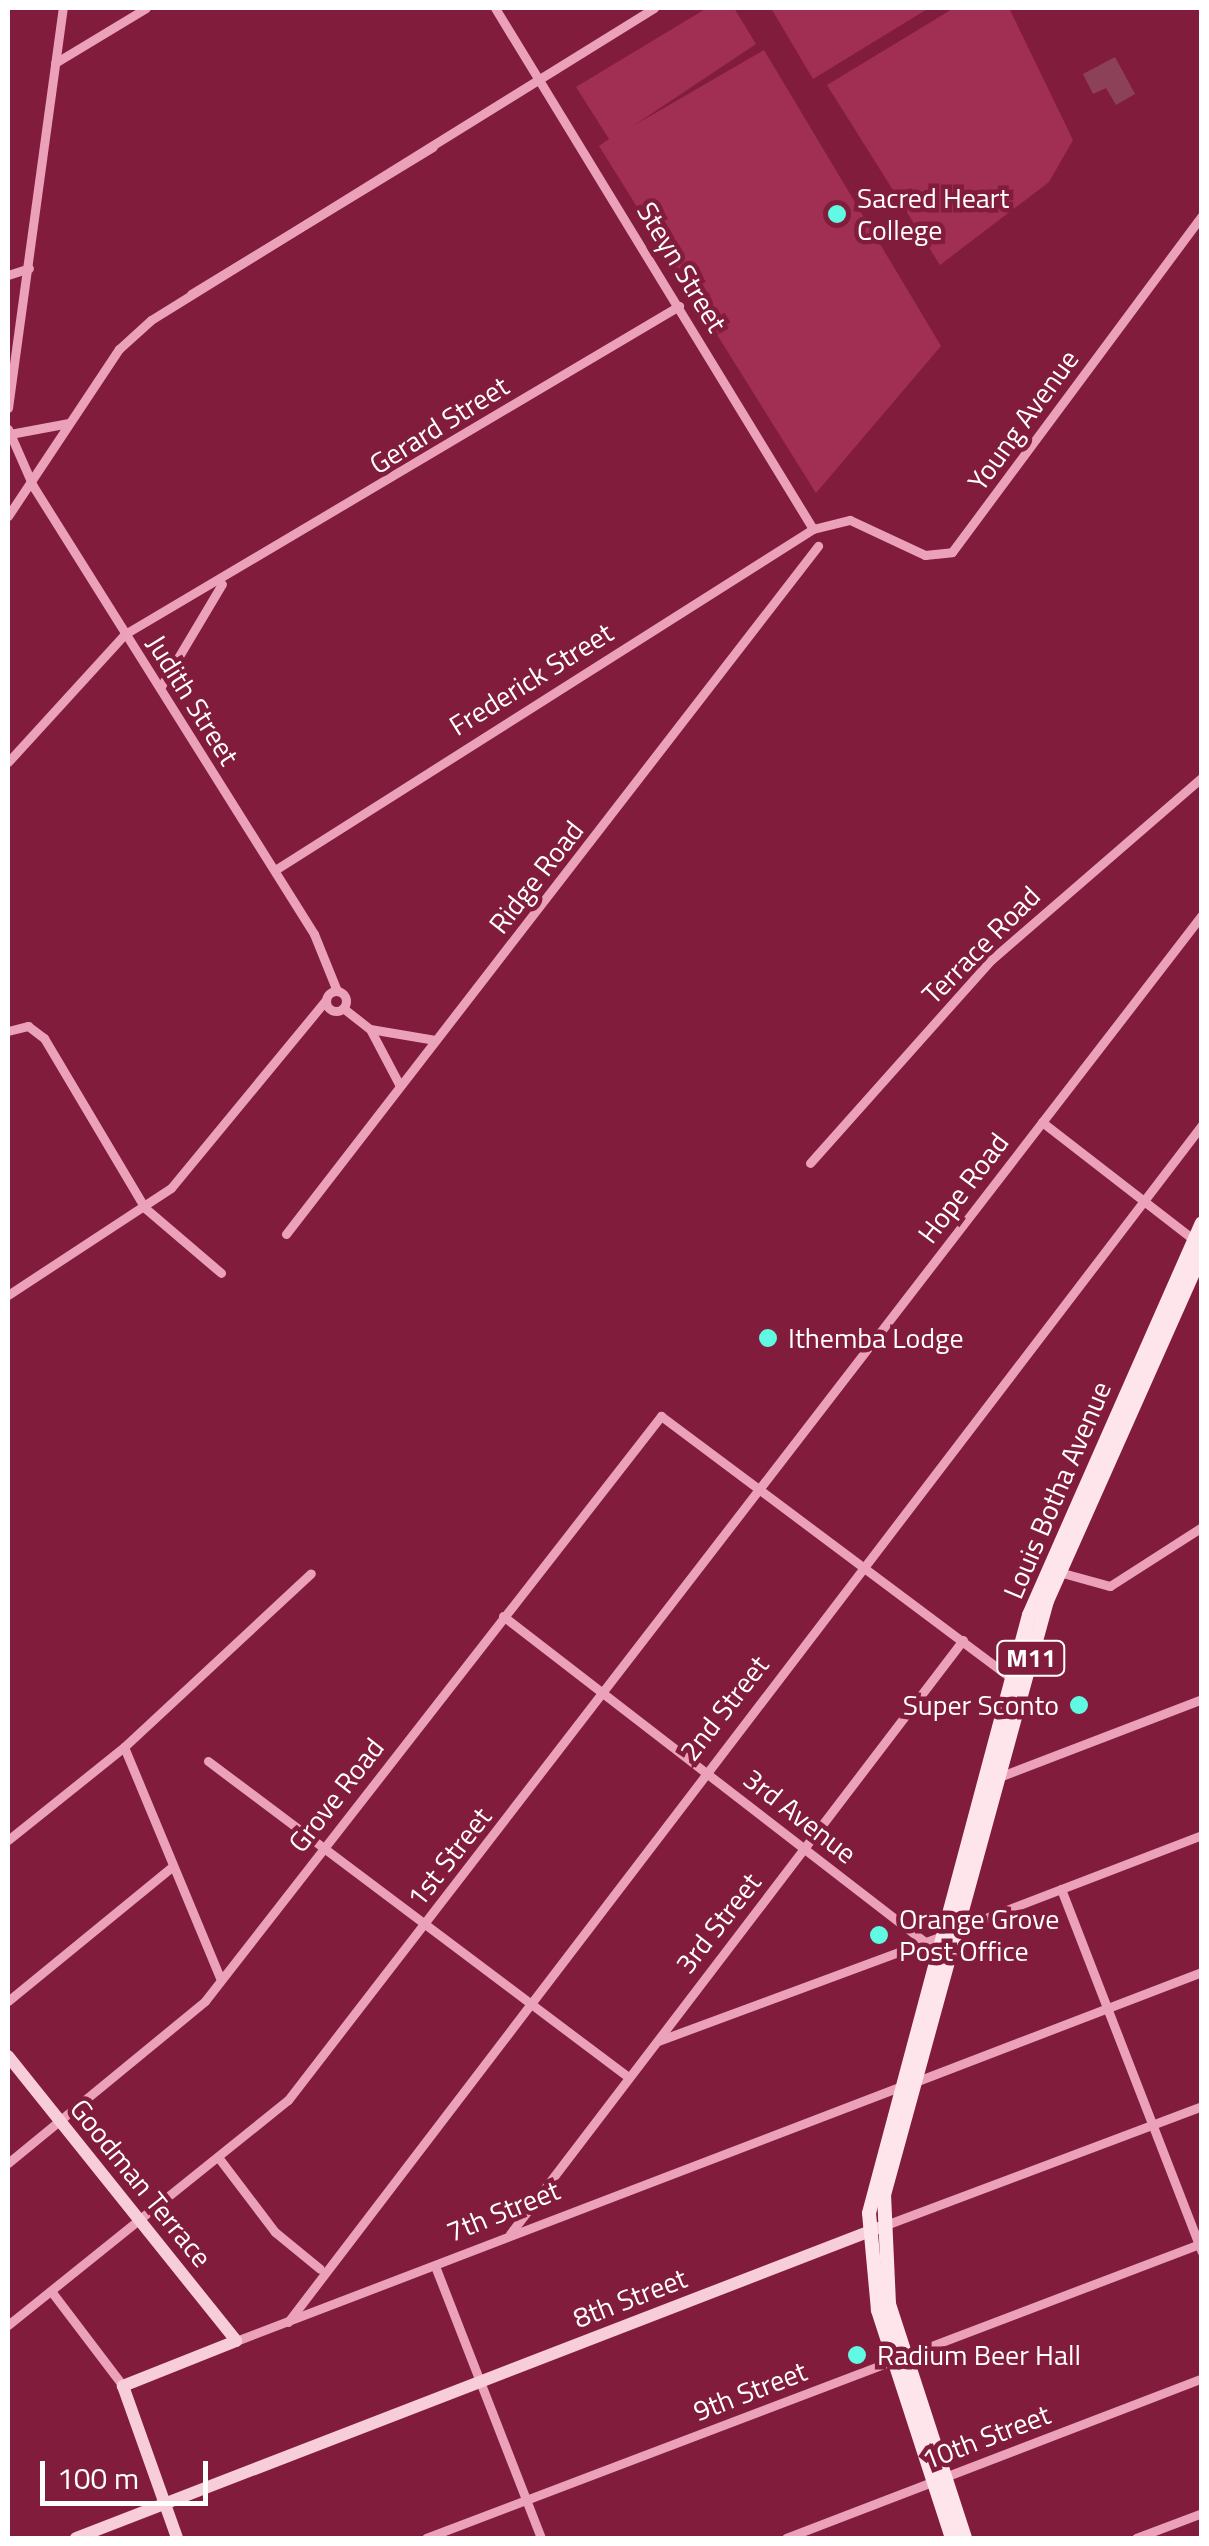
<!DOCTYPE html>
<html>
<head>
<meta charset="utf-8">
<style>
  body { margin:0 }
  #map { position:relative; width:1209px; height:2546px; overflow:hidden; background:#821c3c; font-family:"Titillium Web",sans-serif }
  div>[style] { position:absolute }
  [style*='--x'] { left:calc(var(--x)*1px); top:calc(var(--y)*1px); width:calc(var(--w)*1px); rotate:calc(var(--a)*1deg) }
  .green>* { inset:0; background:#a12f54 }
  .water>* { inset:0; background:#8c4158 }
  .street>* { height:9px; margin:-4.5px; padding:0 4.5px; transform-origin:4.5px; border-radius:4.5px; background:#eaa1b9 }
  .street>.ring { margin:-4.5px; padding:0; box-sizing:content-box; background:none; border:9px solid #eaa1b9; border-radius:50% }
  .secondary>* { height:12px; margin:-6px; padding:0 6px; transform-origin:6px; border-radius:6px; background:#f7cdda }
  .primary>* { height:14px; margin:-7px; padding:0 7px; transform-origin:7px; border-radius:7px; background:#fee5ec }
  .dots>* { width:28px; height:28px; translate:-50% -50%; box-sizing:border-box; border:5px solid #821c3c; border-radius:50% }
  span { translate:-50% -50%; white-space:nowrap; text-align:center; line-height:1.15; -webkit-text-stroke:9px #821c3c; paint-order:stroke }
  .shield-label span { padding:2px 8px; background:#821c3c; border:2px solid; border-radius:8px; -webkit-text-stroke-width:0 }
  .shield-label { font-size:25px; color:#fff; font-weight:700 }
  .poi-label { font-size:28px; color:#fff }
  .left { translate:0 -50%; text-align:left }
  .right { translate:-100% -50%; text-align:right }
  .street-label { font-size:28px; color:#fff }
  .frame { position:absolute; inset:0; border:10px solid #fff; pointer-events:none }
  .scale { position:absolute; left:40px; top:2461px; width:168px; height:45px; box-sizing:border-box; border:5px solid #fff; border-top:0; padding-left:12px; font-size:30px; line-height:35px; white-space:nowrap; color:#fff; -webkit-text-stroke:8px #821c3c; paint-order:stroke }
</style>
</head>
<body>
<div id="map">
  <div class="green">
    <i style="clip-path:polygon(707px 8px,734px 8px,756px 44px,633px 126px,764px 50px,941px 346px,816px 493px,599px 146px,609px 139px,576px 87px)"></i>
    <i style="clip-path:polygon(771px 8px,929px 8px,813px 79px)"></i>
    <i style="clip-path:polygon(954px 8px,1009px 8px,1073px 140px,1049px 182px,940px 265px,827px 85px)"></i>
  </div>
  <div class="water">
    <i style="clip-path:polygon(1115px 57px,1135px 94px,1116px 105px,1106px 88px,1093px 94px,1083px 74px)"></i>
  </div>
  <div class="street">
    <i style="--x:495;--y:8;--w:610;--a:58.6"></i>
    <i style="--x:813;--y:529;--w:38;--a:-14"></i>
    <i style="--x:850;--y:520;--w:83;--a:25"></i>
    <i style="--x:925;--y:555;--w:27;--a:-6"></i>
    <i style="--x:952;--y:552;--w:420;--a:-53.4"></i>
    <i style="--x:55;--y:63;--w:106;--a:-31.1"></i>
    <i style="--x:8;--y:275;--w:22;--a:-18"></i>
    <i style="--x:191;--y:294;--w:283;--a:-31.3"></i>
    <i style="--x:8;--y:408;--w:404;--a:-82.2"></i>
    <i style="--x:8;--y:429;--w:62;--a:66.3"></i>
    <i style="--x:33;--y:486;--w:529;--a:57.9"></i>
    <i style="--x:314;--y:934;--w:61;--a:68"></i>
    <i style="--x:10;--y:434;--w:60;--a:-10.6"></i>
    <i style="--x:8;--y:516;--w:201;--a:-56.4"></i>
    <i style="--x:119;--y:349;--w:43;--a:-42.2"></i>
    <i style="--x:151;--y:320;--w:592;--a:-31.81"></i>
    <i style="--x:160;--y:688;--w:121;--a:-59.2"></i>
    <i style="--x:8;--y:762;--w:173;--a:-47.6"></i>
    <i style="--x:125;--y:634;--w:644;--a:-30.63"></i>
    <i style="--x:275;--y:870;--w:637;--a:-32.37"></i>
    <i class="ring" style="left:326px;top:991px;width:11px;height:11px"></i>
    <i style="--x:343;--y:1008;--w:34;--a:38"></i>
    <i style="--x:370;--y:1029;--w:66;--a:9.6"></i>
    <i style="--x:370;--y:1029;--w:64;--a:62.2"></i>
    <i style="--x:8;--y:1031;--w:21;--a:-14"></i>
    <i style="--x:28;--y:1026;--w:20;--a:37"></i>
    <i style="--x:44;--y:1038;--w:198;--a:59.3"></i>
    <i style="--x:145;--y:1208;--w:100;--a:40.5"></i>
    <i style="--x:1042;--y:1122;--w:192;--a:37.8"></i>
    <i style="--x:810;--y:1163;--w:272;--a:-48.3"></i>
    <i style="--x:991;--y:960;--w:279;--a:-40.9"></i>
    <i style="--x:286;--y:1234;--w:870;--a:-52.29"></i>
    <i style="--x:8;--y:1295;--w:195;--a:-33.3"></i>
    <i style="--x:171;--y:1188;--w:244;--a:-50.5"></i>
    <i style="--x:1059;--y:1572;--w:53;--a:15.4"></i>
    <i style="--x:1110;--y:1586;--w:109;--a:-32.7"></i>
    <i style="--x:503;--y:1616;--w:533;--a:37.69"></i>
    <i style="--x:124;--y:1747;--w:252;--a:67.4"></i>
    <i style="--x:208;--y:1761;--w:524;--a:36.94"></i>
    <i style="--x:999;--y:1777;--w:217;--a:-21"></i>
    <i style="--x:8;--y:1840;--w:149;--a:-38.7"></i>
    <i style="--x:124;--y:1747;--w:255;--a:-42.9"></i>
    <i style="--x:1061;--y:1889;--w:389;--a:68.8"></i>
    <i style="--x:957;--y:1929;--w:262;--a:-21"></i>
    <i style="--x:8;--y:2001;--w:212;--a:-39.3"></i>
    <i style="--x:658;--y:2041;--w:303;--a:-20.3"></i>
    <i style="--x:915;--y:2082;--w:307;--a:-21"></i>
    <i style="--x:218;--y:2157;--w:94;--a:52.8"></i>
    <i style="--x:275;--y:2232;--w:58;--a:39.4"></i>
    <i style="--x:8;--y:2163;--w:255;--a:-39.4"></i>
    <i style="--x:205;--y:2001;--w:742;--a:-52.06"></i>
    <i style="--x:661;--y:1416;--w:437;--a:36.8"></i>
    <i style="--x:883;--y:2226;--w:341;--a:-20.6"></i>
    <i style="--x:510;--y:2234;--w:747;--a:-52.67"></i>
    <i style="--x:435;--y:2266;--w:292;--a:68.7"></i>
    <i style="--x:51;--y:2291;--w:119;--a:52.8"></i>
    <i style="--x:288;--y:2322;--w:1506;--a:-52.64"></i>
    <i style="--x:8;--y:2325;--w:359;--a:-38.8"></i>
    <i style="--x:288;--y:2100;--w:1497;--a:-52.36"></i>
    <i style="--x:236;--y:2341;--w:713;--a:-20.95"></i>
    <i style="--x:426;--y:2538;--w:830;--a:-20.81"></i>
    <i style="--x:786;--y:2538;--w:446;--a:-21"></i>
    <i style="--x:1136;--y:2538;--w:71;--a:-20.7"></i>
  </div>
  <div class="secondary">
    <i style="--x:8;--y:2056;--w:365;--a:51.3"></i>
    <i style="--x:236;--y:2341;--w:122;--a:158.3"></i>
    <i style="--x:123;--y:2386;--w:161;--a:70.4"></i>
    <i style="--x:76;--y:2538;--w:860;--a:-21.13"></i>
  </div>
  <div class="primary">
    <i style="--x:952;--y:2538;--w:240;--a:-108"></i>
    <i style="--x:878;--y:2310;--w:97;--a:-95.3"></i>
    <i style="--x:869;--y:2213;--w:619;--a:-75.02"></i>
    <i style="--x:1029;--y:1615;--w:428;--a:-66.2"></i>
    <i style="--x:965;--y:2538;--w:246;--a:-108"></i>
    <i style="--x:889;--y:2304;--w:109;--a:-92.6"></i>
    <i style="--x:884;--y:2195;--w:616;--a:-74.66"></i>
    <i style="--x:1047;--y:1601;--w:381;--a:-66"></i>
  </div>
  <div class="dots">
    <i style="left:837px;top:214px;background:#5ffae1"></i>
    <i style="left:768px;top:1338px;background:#5ffae1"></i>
    <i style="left:1079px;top:1705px;background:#5ffae1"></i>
    <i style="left:879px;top:1935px;background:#5ffae1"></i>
    <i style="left:857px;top:2355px;background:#5ffae1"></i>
  </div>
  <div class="shield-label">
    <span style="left:1031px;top:1658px">M11</span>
  </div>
  <div class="poi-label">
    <span class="left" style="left:857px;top:214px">Sacred Heart<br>College</span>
    <span class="left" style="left:788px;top:1338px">Ithemba Lodge</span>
    <span class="right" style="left:1059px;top:1705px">Super Sconto</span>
    <span class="left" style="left:899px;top:1935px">Orange Grove<br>Post Office</span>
    <span class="left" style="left:877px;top:2355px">Radium Beer Hall</span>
  </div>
  <div class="street-label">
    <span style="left:682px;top:267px;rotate:59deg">Steyn Street</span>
    <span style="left:1023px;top:420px;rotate:-54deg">Young Avenue</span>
    <span style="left:439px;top:425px;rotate:-32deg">Gerard Street</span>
    <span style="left:531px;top:679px;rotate:-32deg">Frederick Street</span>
    <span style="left:193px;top:700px;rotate:58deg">Judith Street</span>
    <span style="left:536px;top:877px;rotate:-52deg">Ridge Road</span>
    <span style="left:981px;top:945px;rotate:-45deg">Terrace Road</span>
    <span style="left:963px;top:1188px;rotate:-53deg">Hope Road</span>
    <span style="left:1057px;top:1490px;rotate:-67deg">Louis Botha Avenue</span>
    <span style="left:724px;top:1708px;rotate:-52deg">2nd Street</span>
    <span style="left:336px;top:1795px;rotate:-52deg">Grove Road</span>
    <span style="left:800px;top:1816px;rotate:38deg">3rd Avenue</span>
    <span style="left:449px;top:1857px;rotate:-52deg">1st Street</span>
    <span style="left:718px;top:1923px;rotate:-52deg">3rd Street</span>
    <span style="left:141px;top:2183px;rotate:51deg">Goodman Terrace</span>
    <span style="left:503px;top:2211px;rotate:-22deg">7th Street</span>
    <span style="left:630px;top:2298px;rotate:-21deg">8th Street</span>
    <span style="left:750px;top:2391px;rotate:-21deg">9th Street</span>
    <span style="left:986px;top:2437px;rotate:-21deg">10th Street</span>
  </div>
  <div class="frame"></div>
  <div class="scale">100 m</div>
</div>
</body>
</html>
